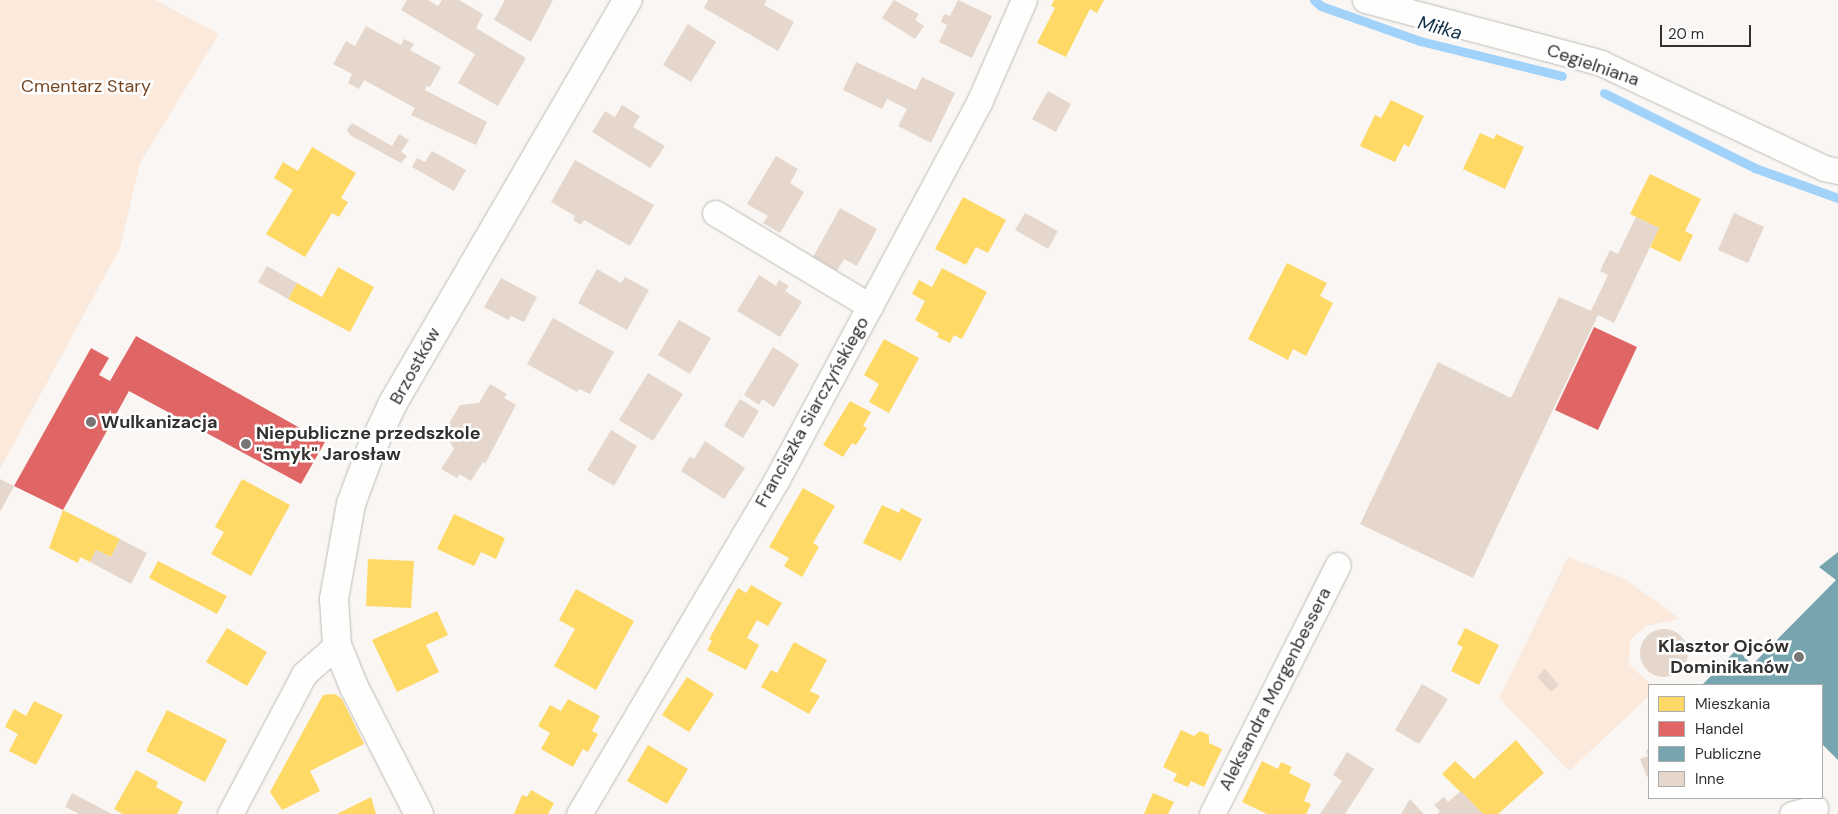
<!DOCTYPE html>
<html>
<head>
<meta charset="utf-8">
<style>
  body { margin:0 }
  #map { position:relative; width:1838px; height:814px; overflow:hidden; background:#f9f6f4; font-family:"DM Sans",sans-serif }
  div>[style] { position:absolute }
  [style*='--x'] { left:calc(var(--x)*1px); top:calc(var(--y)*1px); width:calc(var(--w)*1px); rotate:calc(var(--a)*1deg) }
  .green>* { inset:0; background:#fbe9dc }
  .homes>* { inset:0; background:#ffd966 }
  .shops>* { inset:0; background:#e06666 }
  .public>* { inset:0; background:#76a5af }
  .stream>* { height:9px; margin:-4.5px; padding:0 4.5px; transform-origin:4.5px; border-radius:4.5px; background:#a1d2fa }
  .building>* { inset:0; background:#e6d7cc }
  .round { border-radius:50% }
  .roads { filter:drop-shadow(0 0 1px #bcbbb9) drop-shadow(0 0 1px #bcbbb9) }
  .minor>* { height:25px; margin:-12.5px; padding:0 12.5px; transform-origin:12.5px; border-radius:12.5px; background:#fefefd }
  .tertiary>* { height:28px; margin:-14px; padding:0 14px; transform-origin:14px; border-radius:14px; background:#fefefd }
  .dots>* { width:14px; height:14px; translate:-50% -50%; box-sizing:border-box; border:2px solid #fff; border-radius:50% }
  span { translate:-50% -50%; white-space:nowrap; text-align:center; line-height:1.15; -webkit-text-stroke:5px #fff; paint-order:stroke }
  .street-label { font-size:18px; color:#323130 }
  .park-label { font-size:18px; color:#764621 }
  .poi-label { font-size:18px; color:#323130; font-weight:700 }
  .left { translate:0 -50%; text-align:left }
  .right { translate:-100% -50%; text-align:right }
  .water-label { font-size:19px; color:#123148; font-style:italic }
  .legend { position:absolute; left:1648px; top:684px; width:175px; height:115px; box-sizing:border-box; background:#fff; border:1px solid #adadac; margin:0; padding:6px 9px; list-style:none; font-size:15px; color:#323130 }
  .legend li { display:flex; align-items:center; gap:10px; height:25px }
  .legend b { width:25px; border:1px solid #adadac }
  .scale { position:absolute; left:1660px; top:25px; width:91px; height:22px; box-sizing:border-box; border:2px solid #323130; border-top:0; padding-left:6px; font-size:15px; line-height:18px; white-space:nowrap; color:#323130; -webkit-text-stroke:4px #fff; paint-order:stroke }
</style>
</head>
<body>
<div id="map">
  <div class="green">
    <i style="clip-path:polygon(0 0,155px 0,219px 34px,140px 163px,120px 248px,0 469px)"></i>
    <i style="clip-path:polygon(1568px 557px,1625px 579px,1680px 619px,1646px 626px,1630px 640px,1629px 664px,1651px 685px,1649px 696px,1569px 771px,1499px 698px)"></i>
  </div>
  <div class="homes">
    <i style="clip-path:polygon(1054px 0,1104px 0,1097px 13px,1090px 9px,1066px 57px,1037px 43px,1055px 8px,1051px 6px)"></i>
    <i style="clip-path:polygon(1391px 100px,1424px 116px,1409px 147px,1404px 144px,1395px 162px,1360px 146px,1375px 115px,1381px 118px)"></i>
    <i style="clip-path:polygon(1480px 133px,1494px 139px,1496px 134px,1524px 147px,1505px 189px,1463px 169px)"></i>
    <i style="clip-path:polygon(312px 147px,356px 173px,341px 198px,348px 202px,339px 217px,332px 213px,305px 257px,266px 234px,293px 190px,274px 178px,283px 162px,298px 171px)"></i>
    <i style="clip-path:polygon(1650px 174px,1701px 199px,1685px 231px,1693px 235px,1680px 262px,1650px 247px,1659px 228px,1630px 214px)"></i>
    <i style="clip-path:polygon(963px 197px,1006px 220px,988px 253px,976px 247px,966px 265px,935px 249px)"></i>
    <i style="clip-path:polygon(1287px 263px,1327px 283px,1320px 296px,1333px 303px,1306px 356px,1293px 349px,1288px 360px,1248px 339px)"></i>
    <i style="clip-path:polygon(338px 267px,374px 287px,350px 332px,288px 299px,297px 283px,322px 297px)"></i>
    <i style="clip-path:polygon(942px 268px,987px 292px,962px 339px,954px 335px,950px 343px,937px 337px,939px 333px,915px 320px,925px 301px,912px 294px,919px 280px,932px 287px)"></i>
    <i style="clip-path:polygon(884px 339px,919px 358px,889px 413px,869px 402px,879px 384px,864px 375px)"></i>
    <i style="clip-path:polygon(850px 401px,871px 412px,863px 426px,867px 428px,856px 445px,852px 443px,843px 457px,823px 445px)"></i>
    <i style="clip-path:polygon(242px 479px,290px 505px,251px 576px,211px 554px,224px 532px,215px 527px)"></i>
    <i style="clip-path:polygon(803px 488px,835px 506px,813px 543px,819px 547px,802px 577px,784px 566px,789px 558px,769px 547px)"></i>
    <i style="clip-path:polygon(882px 505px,899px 513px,901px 508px,922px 519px,901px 561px,863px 543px)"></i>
    <i style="clip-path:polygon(63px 510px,120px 539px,111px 557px,96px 550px,90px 562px,80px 557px,78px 563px,49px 548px)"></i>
    <i style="clip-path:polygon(454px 514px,505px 538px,496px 559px,481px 552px,474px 566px,437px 549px)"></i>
    <i style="clip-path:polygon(368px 559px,414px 561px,411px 608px,366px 606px)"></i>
    <i style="clip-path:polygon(158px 561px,227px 596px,217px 614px,149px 578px)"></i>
    <i style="clip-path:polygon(751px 585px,782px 603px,768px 626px,757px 620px,747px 638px,759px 645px,746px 670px,707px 650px,712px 641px,709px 639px,738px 588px,746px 593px)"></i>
    <i style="clip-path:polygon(576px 589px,634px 621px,596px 690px,554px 666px,575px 629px,559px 620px)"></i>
    <i style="clip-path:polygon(437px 611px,448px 635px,426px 645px,439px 672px,397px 692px,372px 640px)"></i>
    <i style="clip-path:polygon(227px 628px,267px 652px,247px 686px,206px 662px)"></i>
    <i style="clip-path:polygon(1465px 628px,1499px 645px,1479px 685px,1451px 671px,1463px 647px,1457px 644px)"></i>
    <i style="clip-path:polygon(794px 642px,827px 660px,810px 691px,820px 696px,809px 714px,761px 687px,771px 670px,777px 673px)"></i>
    <i style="clip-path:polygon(687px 677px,714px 694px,689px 732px,662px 715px)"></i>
    <i style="clip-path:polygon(335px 694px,342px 699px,364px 744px,310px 771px,320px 791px,282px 810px,270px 792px,323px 695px)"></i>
    <i style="clip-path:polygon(568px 699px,600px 716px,592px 731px,598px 734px,588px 752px,583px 749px,573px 767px,541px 749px,550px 733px,538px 726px,550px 705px,561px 711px)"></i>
    <i style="clip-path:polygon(34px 701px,63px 715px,36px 765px,9px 751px,18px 734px,5px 727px,14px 709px,26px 716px)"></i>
    <i style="clip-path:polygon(167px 710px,227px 740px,205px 782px,146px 751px)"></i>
    <i style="clip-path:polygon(1181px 730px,1194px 736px,1200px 731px,1209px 735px,1209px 743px,1222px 749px,1204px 787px,1191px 781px,1188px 787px,1173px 781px,1177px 774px,1163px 767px)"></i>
    <i style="clip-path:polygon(1516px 740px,1544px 773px,1498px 814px,1483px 814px,1442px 774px,1455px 761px,1474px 779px)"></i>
    <i style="clip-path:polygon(648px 745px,688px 769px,667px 804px,627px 781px)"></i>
    <i style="clip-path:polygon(1262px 761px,1278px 769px,1281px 762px,1292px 767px,1289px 773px,1311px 784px,1304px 801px,1311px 804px,1306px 814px,1267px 814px,1242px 802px)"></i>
    <i style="clip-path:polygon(136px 770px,158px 782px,156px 787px,183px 802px,177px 814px,123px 814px,114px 809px)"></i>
    <i style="clip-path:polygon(531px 790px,554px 803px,548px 814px,514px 814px,522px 795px,527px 797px)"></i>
    <i style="clip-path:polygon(1153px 793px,1174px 802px,1168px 814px,1144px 814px)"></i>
    <i style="clip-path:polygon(371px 797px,376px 814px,337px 814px)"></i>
  </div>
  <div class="shops">
    <i style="clip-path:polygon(1594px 327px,1637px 347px,1598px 430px,1555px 410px)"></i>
    <i style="clip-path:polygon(136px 336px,325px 442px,301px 484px,129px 391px,63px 510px,14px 486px,91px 348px,109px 358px,99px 375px,110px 381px)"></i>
  </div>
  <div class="public">
    <i style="clip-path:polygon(1838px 552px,1838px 760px,1822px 744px,1822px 685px,1703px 684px,1737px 649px,1752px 665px,1836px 580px,1819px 567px)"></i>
  </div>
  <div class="stream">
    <i style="--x:1314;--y:0;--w:9;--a:41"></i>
    <i style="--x:1321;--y:6;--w:105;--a:19.5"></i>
    <i style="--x:1420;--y:41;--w:146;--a:13.8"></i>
    <i style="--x:1604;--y:93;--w:169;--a:26.4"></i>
    <i style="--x:1755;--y:168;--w:88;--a:19.9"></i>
  </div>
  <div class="building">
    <i style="clip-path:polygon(407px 0,428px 0,438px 6px,442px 0,459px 0,483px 14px,476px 28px,526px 58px,498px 106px,458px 83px,475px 54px,401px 10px)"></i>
    <i style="clip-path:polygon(505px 0,553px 0,531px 42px,494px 20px)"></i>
    <i style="clip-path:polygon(708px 0,767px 0,764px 5px,794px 22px,778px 51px,704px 8px)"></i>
    <i style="clip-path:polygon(894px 0,919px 14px,915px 20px,924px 26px,915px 39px,882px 18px)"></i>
    <i style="clip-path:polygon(958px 0,992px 16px,972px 58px,939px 42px,947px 25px,941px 22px,944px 14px,950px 16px)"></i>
    <i style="clip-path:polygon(688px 24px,716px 42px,691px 82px,663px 65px)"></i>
    <i style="clip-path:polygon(366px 26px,401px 45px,404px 39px,414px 44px,410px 50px,441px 67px,430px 87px,427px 86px,425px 90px,487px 122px,476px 145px,411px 115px,415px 108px,364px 80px,359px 89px,348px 83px,352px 74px,333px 64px,346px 41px,355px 46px)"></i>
    <i style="clip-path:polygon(856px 62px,916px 90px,922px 77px,955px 93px,931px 143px,898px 126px,907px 109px,887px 99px,882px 109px,843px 90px)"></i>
    <i style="clip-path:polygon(1048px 91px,1071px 104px,1056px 132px,1032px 119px)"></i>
    <i style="clip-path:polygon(622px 105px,640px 116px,633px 127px,665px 146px,650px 168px,592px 132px,605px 111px,615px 117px)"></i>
    <i style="clip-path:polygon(352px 123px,392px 146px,399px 134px,409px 140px,401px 152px,407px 156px,401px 163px,350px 135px,347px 130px)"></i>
    <i style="clip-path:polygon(432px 151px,466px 170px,454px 191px,412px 167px,417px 158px,425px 162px)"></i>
    <i style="clip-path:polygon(776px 156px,798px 169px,790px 183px,804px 192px,780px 233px,763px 223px,768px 216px,747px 204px)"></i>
    <i style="clip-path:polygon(575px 160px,654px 205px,630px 246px,584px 220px,581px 225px,573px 220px,575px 216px,551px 202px)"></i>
    <i style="clip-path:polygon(840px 208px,877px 229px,857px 266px,844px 259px,837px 271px,813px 257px)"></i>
    <i style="clip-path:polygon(1025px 213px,1058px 231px,1048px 249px,1015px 230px)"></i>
    <i style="clip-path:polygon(1734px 213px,1764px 227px,1748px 263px,1718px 250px)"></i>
    <i style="clip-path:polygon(1636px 217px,1659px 228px,1614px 323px,1598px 315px,1473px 578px,1360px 524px,1438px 362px,1511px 398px,1559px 297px,1591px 311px,1608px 275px,1600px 271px,1610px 250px,1618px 254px)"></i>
    <i style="clip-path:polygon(267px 266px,297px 283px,288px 299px,258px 282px)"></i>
    <i style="clip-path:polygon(597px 269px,621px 283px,625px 277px,649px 290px,627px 330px,578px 303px)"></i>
    <i style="clip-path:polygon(759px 275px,776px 286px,779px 280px,789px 286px,785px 291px,802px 302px,780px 337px,737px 311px)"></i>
    <i style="clip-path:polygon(501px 278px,537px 297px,524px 322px,511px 316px,508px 320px,484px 307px)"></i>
    <i style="clip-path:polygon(553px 318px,614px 352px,590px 394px,579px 389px,577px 392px,527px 364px)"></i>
    <i style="clip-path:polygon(679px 320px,711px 338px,690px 374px,658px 355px)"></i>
    <i style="clip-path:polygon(773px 347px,799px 364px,774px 407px,762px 399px,759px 405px,744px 395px)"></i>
    <i style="clip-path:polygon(648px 373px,683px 394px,653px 441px,619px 420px)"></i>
    <i style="clip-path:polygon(490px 384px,507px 394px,504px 398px,516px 405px,485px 464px,483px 462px,471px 481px,459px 474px,457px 478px,441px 469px,454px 449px,444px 432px,460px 405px,479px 403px)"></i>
    <i style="clip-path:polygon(740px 399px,759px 411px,743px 438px,724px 426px)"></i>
    <i style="clip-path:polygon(611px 430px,637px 446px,614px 486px,587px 470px)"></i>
    <i style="clip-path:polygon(705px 441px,745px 468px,724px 499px,681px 471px,690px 456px,694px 459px)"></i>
    <i style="clip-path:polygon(0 479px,14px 486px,0 512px)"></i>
    <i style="clip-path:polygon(120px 539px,147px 553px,131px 584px,90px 562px,96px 550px,111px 557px)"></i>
    <i class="round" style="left:1640px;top:629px;width:48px;height:48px"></i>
    <i style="clip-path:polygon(1545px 669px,1559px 685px,1551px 692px,1537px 677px)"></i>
    <i style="clip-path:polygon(1422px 684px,1448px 699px,1419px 744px,1395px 730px)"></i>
    <i style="clip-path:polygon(1649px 749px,1649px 776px,1647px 777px,1640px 759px,1648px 756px,1646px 750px)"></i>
    <i style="clip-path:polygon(1347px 752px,1374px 769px,1345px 814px,1320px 814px,1342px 781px,1333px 775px)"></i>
    <i style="clip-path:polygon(1461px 791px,1483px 814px,1437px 814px,1440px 811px,1434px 805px,1444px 797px,1448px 802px)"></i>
    <i style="clip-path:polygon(72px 793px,112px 814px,79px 814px,65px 807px)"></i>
    <i style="clip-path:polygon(1410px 799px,1424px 814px,1401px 814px)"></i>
  </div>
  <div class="roads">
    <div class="minor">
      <i style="--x:1365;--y:0;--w:244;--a:14.9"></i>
      <i style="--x:1601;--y:63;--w:246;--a:25.2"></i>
      <i style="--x:1824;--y:168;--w:14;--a:12"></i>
      <i style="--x:715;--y:213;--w:181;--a:31"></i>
      <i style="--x:230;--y:814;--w:158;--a:-62.1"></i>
      <i style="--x:304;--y:674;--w:44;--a:-41.3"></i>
      <i style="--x:579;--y:814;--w:387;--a:-59.4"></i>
      <i style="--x:776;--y:481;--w:432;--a:-61.8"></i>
      <i style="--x:980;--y:100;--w:109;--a:-66.3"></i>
      <i style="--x:1212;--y:814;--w:279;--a:-63.2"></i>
      <i style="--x:1792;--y:814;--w:24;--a:-15"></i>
    </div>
    <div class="tertiary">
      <i style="--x:419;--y:814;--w:143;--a:-117.1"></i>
      <i style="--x:354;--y:687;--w:45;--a:-112"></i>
      <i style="--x:337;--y:645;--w:46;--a:-93.7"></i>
      <i style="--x:334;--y:599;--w:97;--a:-79.9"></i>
      <i style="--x:351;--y:504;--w:58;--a:-69.7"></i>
      <i style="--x:371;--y:450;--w:52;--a:-64.9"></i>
      <i style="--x:393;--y:403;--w:467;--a:-59.8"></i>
    </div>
  </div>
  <div class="dots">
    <i style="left:91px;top:422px;background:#787675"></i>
    <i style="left:246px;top:444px;background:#787675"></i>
    <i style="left:1799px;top:657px;background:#787675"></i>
  </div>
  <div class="street-label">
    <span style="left:1593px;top:65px;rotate:19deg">Cegielniana</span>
    <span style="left:415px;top:366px;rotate:-61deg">Brzostków</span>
    <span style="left:812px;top:412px;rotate:-61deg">Franciszka Siarczyńskiego</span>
    <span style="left:1275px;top:689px;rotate:-63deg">Aleksandra Morgenbessera</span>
  </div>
  <div class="park-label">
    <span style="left:86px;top:86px">Cmentarz Stary</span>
  </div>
  <div class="poi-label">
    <span class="left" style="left:101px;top:422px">Wulkanizacja</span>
    <span class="left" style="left:256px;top:444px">Niepubliczne przedszkole<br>"Smyk" Jarosław</span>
    <span class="right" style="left:1789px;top:657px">Klasztor Ojców<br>Dominikanów</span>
  </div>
  <div class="water-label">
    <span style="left:1440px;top:28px;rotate:15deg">Miłka</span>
  </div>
  <ul class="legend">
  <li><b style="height:14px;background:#ffd966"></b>Mieszkania</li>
  <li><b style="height:14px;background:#e06666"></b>Handel</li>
  <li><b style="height:14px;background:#76a5af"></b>Publiczne</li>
  <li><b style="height:14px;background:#e6d7cc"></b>Inne</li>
  </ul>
  <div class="scale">20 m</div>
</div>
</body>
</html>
